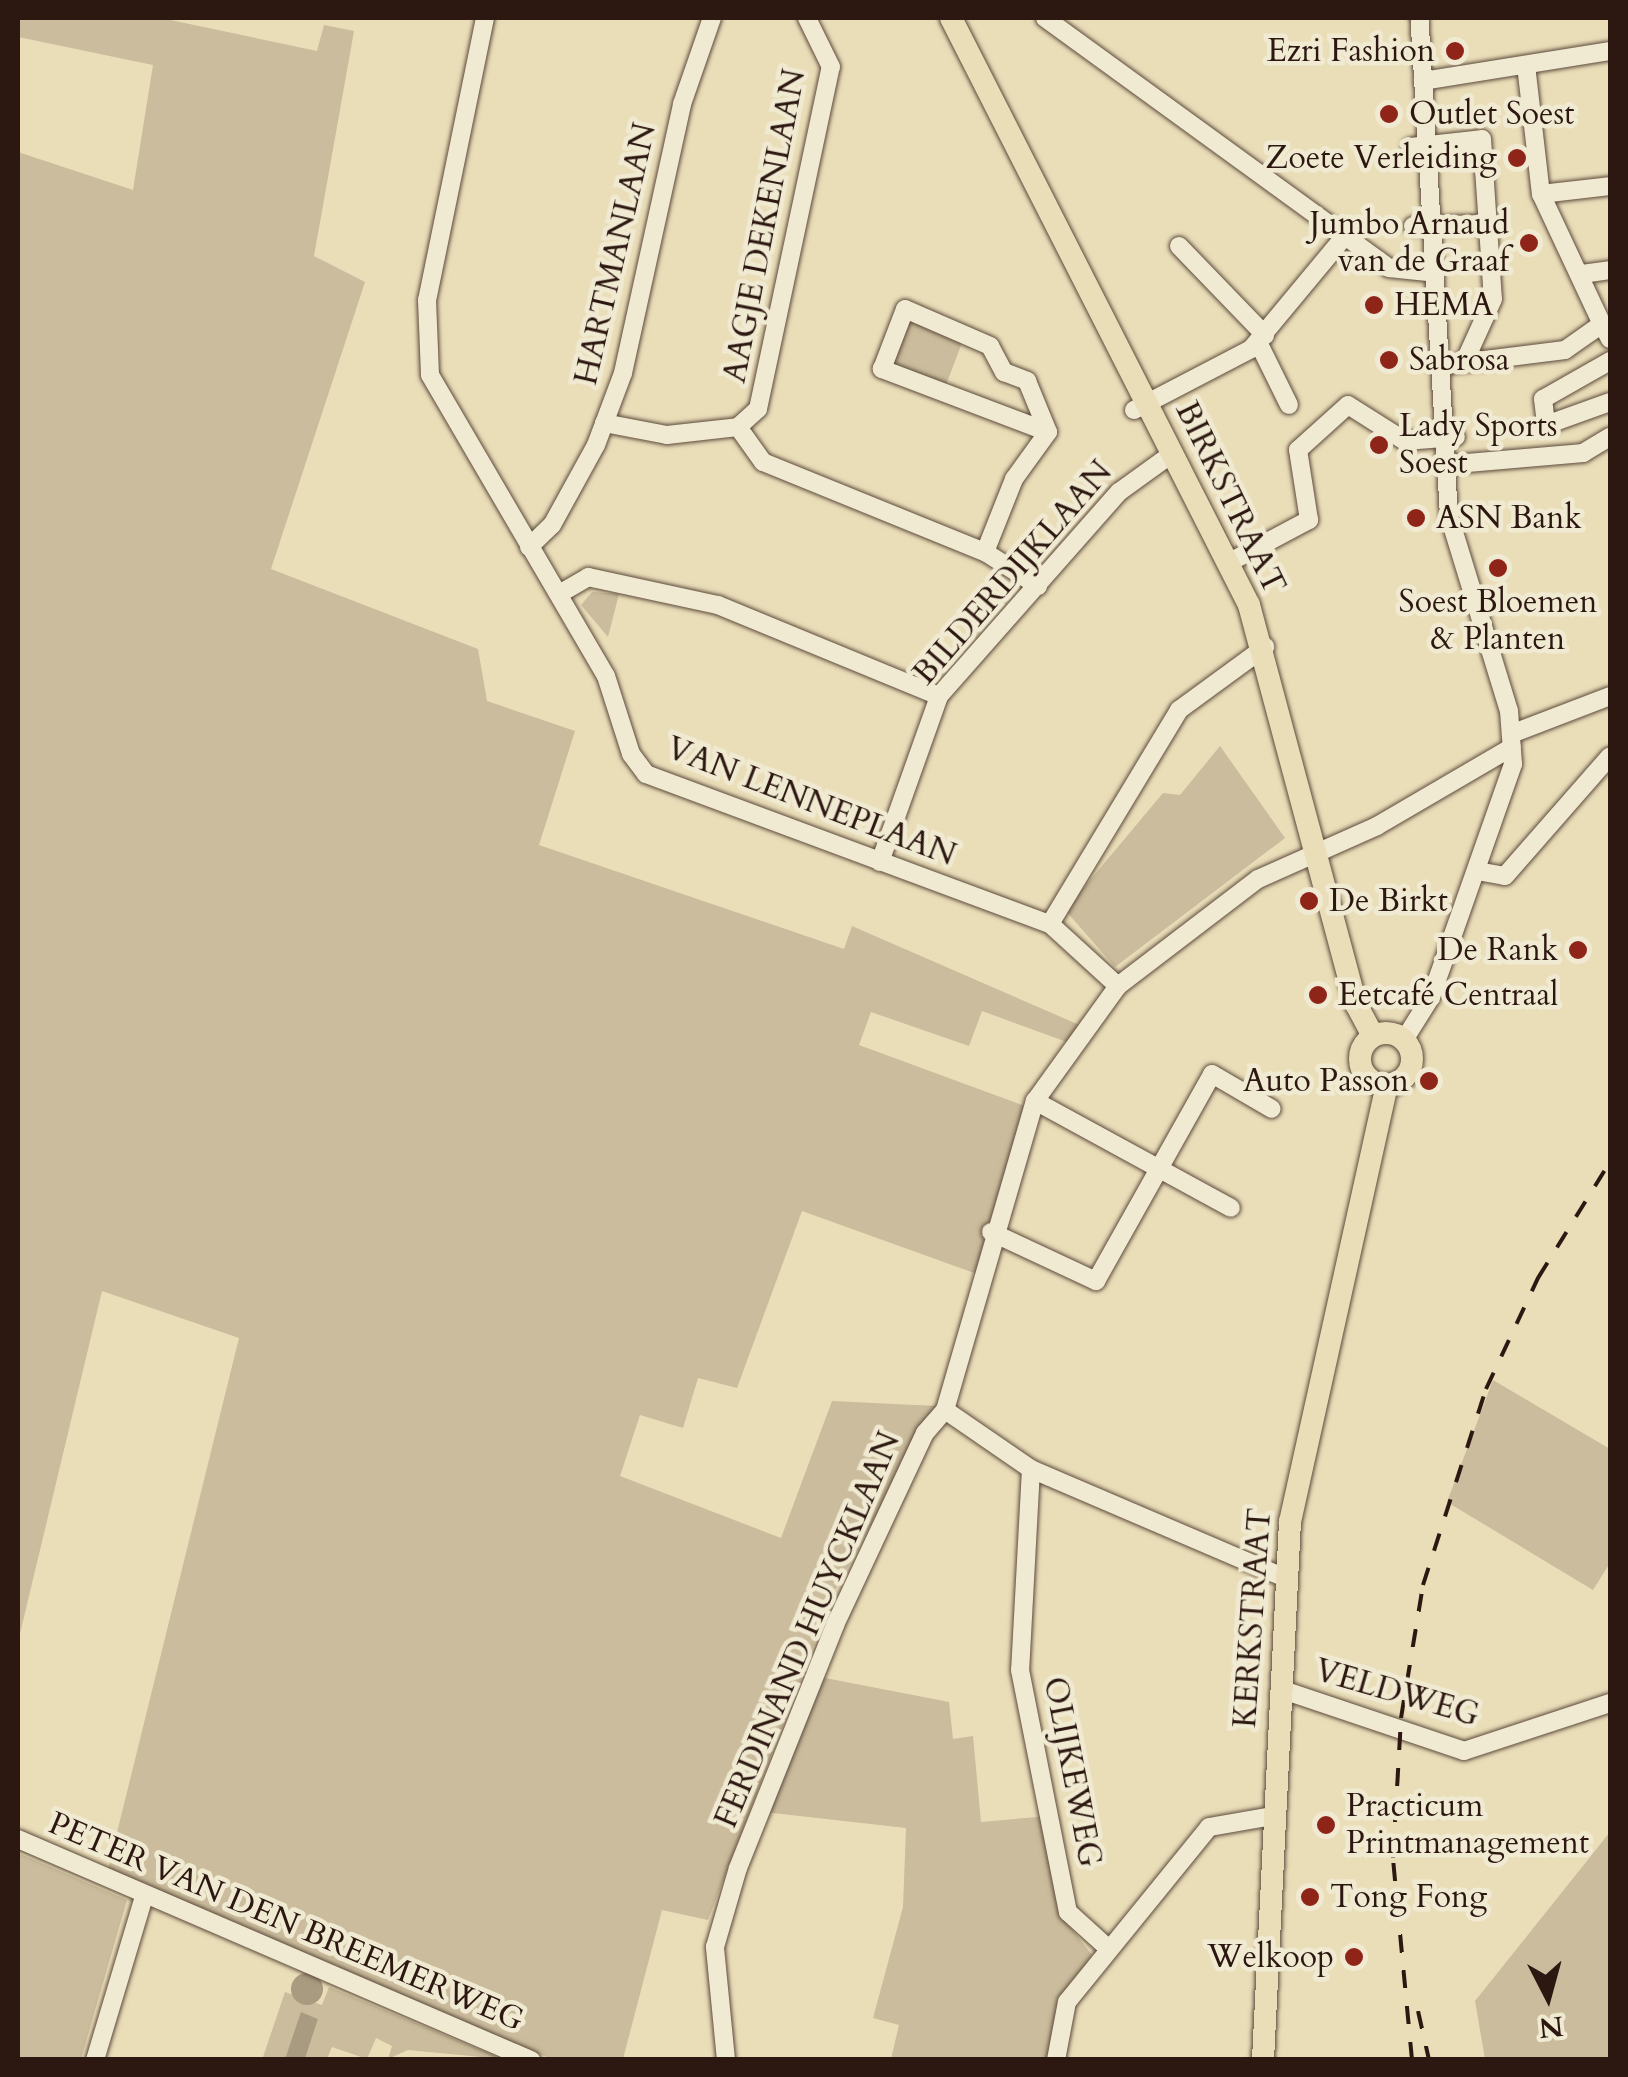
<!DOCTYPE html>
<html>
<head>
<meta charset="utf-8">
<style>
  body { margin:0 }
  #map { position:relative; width:1628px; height:2077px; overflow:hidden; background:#eadeb9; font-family:Cardo,serif }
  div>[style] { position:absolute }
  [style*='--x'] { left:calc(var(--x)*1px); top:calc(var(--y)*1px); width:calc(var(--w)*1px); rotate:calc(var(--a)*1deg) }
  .green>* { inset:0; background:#cabc9c }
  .water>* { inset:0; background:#a99b80 }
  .round { border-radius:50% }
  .roads { filter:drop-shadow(0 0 2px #5c4a3b) drop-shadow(0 0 2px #5c4a3b) }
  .minor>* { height:18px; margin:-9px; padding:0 9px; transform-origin:9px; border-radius:9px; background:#f1ead2 }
  .major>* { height:22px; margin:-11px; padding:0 11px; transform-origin:11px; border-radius:11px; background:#eadeb9 }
  .major>.ring { margin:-11px; padding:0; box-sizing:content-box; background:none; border:22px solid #eadeb9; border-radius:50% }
  .rail>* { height:4px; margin-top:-2px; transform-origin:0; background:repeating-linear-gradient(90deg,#2c1811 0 18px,transparent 0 36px) }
  .dots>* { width:28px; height:28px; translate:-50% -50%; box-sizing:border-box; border:5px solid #f1ead2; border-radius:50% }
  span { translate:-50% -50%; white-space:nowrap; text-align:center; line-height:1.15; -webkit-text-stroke:9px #f1ead2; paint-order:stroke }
  .poi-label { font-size:32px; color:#2c1811 }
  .right { translate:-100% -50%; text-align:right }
  .left { translate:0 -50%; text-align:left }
  .street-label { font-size:32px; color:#2c1811 }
  .frame { position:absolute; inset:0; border:20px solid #2c1811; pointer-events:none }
  .north { position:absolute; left:1498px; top:1947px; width:100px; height:100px; -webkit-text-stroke:8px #f1ead2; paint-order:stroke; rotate:174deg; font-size:28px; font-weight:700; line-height:40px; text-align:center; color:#2c1811 }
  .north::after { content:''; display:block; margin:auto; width:35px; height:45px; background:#2c1811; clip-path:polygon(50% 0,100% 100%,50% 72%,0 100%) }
</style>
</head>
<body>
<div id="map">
  <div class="green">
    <i style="clip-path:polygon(18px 18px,161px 18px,317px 51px,324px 25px,354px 31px,314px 256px,365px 282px,271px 569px,478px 649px,487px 701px,575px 731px,539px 845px,844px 949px,852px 926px,1084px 1027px,1075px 1045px,982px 1011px,969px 1046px,871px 1012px,859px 1045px,1030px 1108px,977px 1274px,802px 1211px,737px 1388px,698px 1378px,683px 1428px,640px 1415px,620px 1476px,781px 1538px,832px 1401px,936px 1406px,833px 1594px,708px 1920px,662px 1910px,623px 2059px,551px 2059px,108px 1869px,239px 1338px,102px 1291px,18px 1642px,18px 152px,133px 190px,153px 65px,18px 37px)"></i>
    <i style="clip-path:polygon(907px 314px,965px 335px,944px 390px,888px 367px)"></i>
    <i style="clip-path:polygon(592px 592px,619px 594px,608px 637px,581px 605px)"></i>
    <i style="clip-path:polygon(1220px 746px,1285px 838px,1115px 967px,1065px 910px,1163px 793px,1180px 795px)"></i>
    <i style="clip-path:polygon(1493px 1380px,1610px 1449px,1610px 1563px,1593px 1590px,1447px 1502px)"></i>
    <i style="clip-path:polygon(820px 1677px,949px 1702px,953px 1739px,973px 1736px,981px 1822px,1048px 1816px,1060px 1914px,1092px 1955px,1058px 2005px,1048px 2059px,891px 2059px,899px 2025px,873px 2018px,903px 1907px,906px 1828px,764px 1812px)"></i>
    <i style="clip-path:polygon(1610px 1832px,1610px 2059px,1485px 2059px,1475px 2001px)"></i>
    <i style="clip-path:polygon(18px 1853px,127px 1900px,81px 2059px,18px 2059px)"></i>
    <i style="clip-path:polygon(329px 1987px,502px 2059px,408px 2050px,388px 2059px,392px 2046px,376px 2038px,367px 2059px,332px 2047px,327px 2059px,305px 2059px,318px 2019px,302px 2013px,285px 2059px,262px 2060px,285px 1992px,322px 2005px)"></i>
  </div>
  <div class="water">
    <i class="round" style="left:291px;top:1973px;width:32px;height:32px"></i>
    <i style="clip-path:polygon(301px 2012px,318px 2019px,305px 2059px,285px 2059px)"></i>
  </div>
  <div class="roads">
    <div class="minor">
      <i style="--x:485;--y:18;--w:288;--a:101.6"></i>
      <i style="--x:427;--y:300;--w:75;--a:87.7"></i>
      <i style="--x:430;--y:375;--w:349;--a:59.7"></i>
      <i style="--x:606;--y:676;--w:82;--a:72.2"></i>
      <i style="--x:631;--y:754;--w:25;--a:53"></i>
      <i style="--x:646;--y:774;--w:431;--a:20.4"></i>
      <i style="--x:1050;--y:924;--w:92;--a:42.4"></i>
      <i style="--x:1045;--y:18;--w:425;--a:36"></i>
      <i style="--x:1389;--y:268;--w:39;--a:6"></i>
      <i style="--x:1526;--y:65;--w:130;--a:83.4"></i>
      <i style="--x:1541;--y:194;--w:144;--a:64.9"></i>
      <i style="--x:1423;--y:81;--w:189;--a:-9.1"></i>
      <i style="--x:1411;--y:147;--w:71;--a:-6.4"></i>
      <i style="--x:1482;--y:139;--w:160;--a:86.1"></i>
      <i style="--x:1493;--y:299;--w:70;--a:114.4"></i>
      <i style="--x:1541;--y:194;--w:69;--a:-6.6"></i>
      <i style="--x:1413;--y:226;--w:72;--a:-1.6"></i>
      <i style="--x:1179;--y:246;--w:124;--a:46"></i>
      <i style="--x:1582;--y:274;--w:28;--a:-8"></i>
      <i style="--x:1258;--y:342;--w:70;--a:63.8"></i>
      <i style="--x:1610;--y:361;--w:77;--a:150.4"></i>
      <i style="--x:1543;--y:399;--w:26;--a:83"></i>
      <i style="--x:1546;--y:425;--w:68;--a:-19.8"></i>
      <i style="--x:1437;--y:366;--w:129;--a:-7.1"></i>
      <i style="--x:1565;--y:350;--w:45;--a:-35.1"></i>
      <i style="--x:1602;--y:324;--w:17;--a:62"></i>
      <i style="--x:1134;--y:410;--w:132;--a:-27.5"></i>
      <i style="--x:1251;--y:349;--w:146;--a:-50.3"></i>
      <i style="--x:604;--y:423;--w:64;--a:10.8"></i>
      <i style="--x:667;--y:435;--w:71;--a:-6.4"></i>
      <i style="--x:738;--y:427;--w:27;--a:-42"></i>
      <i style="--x:758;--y:409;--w:350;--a:-78"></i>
      <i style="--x:831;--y:67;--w:55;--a:-116.1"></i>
      <i style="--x:738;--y:427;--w:43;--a:54.5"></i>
      <i style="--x:763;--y:462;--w:240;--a:22.1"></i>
      <i style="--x:985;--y:552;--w:63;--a:32.7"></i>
      <i style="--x:1444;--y:465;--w:140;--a:-4.9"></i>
      <i style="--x:1583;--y:453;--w:31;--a:-31"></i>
      <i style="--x:529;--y:547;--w:32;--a:-44"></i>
      <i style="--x:552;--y:525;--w:91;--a:-61.2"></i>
      <i style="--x:596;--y:445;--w:77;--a:-69.4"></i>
      <i style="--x:623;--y:373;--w:275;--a:-77.6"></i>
      <i style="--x:682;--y:104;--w:91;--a:-70.8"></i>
      <i style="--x:985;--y:552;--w:79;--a:-68.3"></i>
      <i style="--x:1014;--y:479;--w:58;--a:-54.1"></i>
      <i style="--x:1048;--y:432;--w:178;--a:-159.2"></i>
      <i style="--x:882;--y:369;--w:64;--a:-69"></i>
      <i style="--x:905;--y:309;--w:93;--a:23.5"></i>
      <i style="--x:990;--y:346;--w:30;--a:62"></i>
      <i style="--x:1004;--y:372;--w:25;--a:21"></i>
      <i style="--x:1027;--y:381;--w:55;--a:67.6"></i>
      <i style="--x:1228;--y:563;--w:92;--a:-28"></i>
      <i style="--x:1309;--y:520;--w:71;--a:-98.9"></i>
      <i style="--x:1298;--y:450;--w:67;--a:-42"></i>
      <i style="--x:1348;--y:405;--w:67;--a:32.3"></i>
      <i style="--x:1405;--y:441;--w:51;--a:-4.5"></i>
      <i style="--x:559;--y:594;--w:34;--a:-30"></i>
      <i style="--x:588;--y:577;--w:133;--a:12.2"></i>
      <i style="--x:718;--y:605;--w:239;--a:22.4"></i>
      <i style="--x:1511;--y:734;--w:106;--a:-21"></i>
      <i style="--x:880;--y:862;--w:176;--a:-70.4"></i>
      <i style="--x:939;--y:696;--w:272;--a:-48.6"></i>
      <i style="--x:1119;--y:492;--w:67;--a:-35.8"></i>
      <i style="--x:1477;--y:871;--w:28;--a:10"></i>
      <i style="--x:1505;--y:876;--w:159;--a:-48.8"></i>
      <i style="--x:1050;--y:924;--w:250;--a:-58.9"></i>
      <i style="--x:1179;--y:710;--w:107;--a:-36.2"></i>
      <i style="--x:1404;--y:1040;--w:51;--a:-57.9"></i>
      <i style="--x:1431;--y:997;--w:247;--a:-70.6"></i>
      <i style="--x:1513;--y:764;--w:53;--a:-94.3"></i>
      <i style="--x:1509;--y:711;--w:204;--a:-107.1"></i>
      <i style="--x:1449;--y:516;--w:499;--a:-93.4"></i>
      <i style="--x:1035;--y:1101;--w:223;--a:28.6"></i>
      <i style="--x:991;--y:1232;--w:116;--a:25"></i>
      <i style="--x:1096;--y:1281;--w:237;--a:-60.7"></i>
      <i style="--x:1212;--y:1074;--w:69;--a:30.3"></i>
      <i style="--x:945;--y:1410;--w:104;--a:34.5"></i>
      <i style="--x:1031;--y:1469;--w:276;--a:23.2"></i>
      <i style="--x:1031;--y:1469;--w:201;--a:93.1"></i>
      <i style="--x:1020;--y:1670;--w:247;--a:78.8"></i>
      <i style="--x:1068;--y:1912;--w:55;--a:42.1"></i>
      <i style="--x:1280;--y:1689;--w:194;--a:18.6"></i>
      <i style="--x:1464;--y:1751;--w:154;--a:-18.2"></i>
      <i style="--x:18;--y:1839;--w:559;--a:23.31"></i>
      <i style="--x:95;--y:2060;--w:170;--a:-73.3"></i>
      <i style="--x:726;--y:2060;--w:114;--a:-95.6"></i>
      <i style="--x:715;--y:1947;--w:82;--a:-73.8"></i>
      <i style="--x:738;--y:1868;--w:262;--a:-68.2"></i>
      <i style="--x:835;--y:1625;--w:212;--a:-64.9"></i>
      <i style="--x:925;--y:1433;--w:30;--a:-49"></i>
      <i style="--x:945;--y:1410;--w:322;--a:-73.8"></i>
      <i style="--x:1035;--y:1101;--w:142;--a:-54.2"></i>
      <i style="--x:1118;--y:986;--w:176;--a:-37.4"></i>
      <i style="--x:1258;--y:879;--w:130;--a:-24"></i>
      <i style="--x:1377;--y:826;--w:156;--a:-30.3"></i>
      <i style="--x:1056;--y:2060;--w:59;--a:-79.3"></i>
      <i style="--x:1067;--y:2002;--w:225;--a:-50.9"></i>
      <i style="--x:1209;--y:1827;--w:65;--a:-9.8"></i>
    </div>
    <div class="major">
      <i style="--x:951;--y:18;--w:658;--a:63.08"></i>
      <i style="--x:1249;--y:605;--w:413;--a:75"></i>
      <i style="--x:1356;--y:1004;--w:36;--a:62"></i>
      <i class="ring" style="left:1360px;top:1033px;width:30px;height:30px"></i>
      <i style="--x:1263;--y:2060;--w:539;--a:-87.13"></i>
      <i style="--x:1290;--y:1522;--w:447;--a:-77.5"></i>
    </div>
  </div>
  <div class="rail">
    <i style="--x:1418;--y:2011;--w:50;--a:77.3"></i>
    <i style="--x:1412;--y:2060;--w:203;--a:-95.4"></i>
    <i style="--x:1393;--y:1858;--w:140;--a:-86.7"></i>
    <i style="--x:1401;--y:1718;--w:135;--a:-80.6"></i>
    <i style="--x:1423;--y:1585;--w:206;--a:-72.2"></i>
    <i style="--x:1486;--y:1389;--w:123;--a:-64.9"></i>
    <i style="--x:1538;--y:1278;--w:137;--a:-58.2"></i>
  </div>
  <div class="dots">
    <i style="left:1455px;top:51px;background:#8f2418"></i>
    <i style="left:1389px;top:114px;background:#8f2418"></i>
    <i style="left:1517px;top:158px;background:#8f2418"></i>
    <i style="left:1529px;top:243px;background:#8f2418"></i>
    <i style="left:1374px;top:305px;background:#8f2418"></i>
    <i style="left:1389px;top:360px;background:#8f2418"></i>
    <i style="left:1379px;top:445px;background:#8f2418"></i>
    <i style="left:1416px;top:518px;background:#8f2418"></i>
    <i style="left:1498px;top:568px;background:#8f2418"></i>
    <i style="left:1309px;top:901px;background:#8f2418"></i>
    <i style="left:1578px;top:950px;background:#8f2418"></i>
    <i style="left:1318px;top:995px;background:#8f2418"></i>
    <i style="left:1429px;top:1081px;background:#8f2418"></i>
    <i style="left:1326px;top:1825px;background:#8f2418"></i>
    <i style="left:1310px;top:1897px;background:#8f2418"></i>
    <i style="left:1354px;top:1957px;background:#8f2418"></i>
  </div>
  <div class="poi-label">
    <span class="right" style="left:1435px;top:51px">Ezri Fashion</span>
    <span class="left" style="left:1409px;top:114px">Outlet Soest</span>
    <span class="right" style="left:1497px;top:158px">Zoete Verleiding</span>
    <span class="right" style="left:1509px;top:243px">Jumbo Arnaud<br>van de Graaf</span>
    <span class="left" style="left:1394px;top:305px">HEMA</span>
    <span class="left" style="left:1409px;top:360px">Sabrosa</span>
    <span class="left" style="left:1399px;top:445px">Lady Sports<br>Soest</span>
    <span class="left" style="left:1436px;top:518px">ASN Bank</span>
    <span style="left:1498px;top:621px">Soest Bloemen<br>&amp; Planten</span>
    <span class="left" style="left:1329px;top:901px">De Birkt</span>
    <span class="right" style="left:1558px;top:950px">De Rank</span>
    <span class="left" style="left:1338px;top:995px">Eetcafé Centraal</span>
    <span class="right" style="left:1409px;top:1081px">Auto Passon</span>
    <span class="left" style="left:1346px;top:1825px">Practicum<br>Printmanagement</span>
    <span class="left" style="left:1330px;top:1897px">Tong Fong</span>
    <span class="right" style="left:1334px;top:1957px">Welkoop</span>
  </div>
  <div class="street-label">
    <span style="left:765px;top:226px;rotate:-79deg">AAGJE DEKENLAAN</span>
    <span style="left:616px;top:254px;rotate:-77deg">HARTMANLAAN</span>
    <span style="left:1230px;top:498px;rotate:64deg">BIRKSTRAAT</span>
    <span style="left:1013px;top:573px;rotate:-49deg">BILDERDIJKLAAN</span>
    <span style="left:811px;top:802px;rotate:21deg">VAN LENNEPLAAN</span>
    <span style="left:1253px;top:1618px;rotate:-86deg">KERKSTRAAT</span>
    <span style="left:808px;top:1630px;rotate:-67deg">FERDINAND HUYCKLAAN</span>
    <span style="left:1397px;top:1693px;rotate:16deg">VELDWEG</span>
    <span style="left:1072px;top:1772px;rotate:79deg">OLIJKEWEG</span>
    <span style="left:286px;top:1922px;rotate:23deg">PETER VAN DEN BREEMERWEG</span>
  </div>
  <div class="frame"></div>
  <div class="north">N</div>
</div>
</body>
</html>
